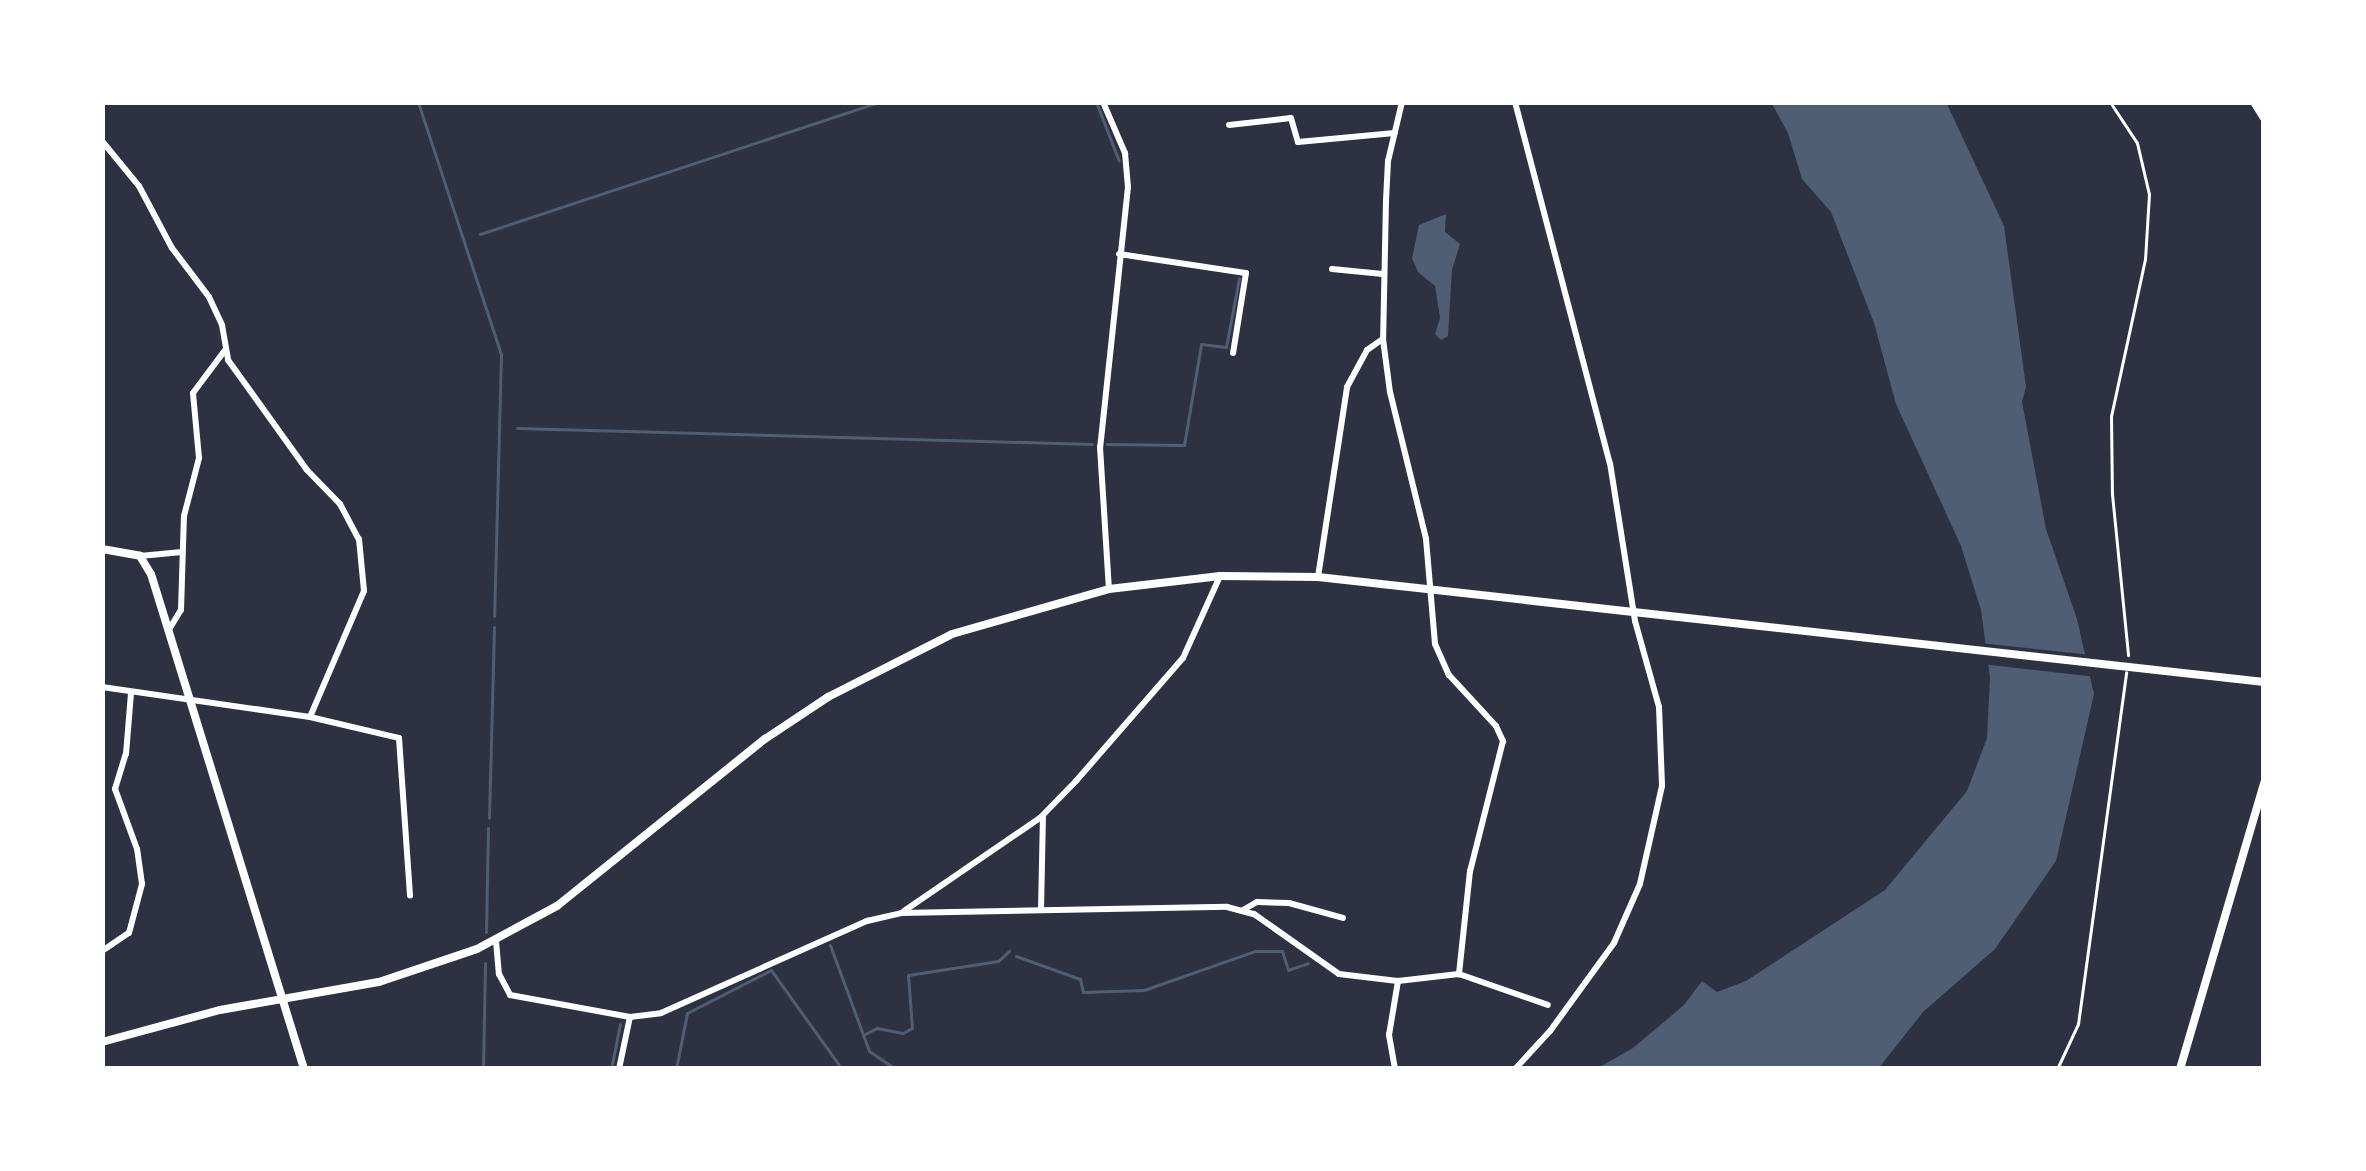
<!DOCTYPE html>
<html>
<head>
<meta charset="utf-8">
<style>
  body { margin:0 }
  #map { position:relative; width:2366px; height:1171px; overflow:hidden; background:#2d3142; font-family:Montserrat,sans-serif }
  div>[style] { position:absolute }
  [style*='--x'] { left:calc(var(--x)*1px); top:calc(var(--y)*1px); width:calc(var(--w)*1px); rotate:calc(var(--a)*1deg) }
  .water>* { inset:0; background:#4f5d75 }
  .pier>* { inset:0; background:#2d3142 }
  .stream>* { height:3px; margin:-1.5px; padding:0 1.5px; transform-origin:1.5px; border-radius:1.5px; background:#4f5d75 }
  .path>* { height:3px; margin:-1.5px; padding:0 1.5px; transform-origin:1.5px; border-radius:1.5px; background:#fff }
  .service>* { height:3px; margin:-1.5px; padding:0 1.5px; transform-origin:1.5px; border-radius:1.5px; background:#fff }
  .minor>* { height:6px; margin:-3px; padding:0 3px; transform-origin:3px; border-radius:3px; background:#fff }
  .tertiary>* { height:8px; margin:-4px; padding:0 4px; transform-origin:4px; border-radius:4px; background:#fff }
  .secondary>* { height:8px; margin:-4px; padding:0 4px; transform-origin:4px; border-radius:4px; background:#fff }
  span { translate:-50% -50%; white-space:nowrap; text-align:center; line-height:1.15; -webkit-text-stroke:9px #fff; paint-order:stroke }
  .frame { position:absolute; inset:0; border:105px solid #fff; pointer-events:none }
</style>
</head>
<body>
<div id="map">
  <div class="water">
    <i style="clip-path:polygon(1771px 102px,1946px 102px,2004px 226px,2026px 387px,2022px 402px,2046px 529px,2077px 619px,2094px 694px,2056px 861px,1995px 949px,1923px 1012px,1878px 1069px,1596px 1069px,1633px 1048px,1684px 1005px,1702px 981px,1717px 992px,1746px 981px,1885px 890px,1967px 791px,1987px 738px,1990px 677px,1981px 610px,1961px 546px,1896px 404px,1874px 323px,1831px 212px,1802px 179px,1788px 133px)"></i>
    <i style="clip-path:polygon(1446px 214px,1445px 232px,1460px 244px,1452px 270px,1448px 336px,1441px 340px,1435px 334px,1440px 318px,1435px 286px,1418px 272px,1412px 258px,1419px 225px)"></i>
  </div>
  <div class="pier">
    <i style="clip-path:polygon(1979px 643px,2092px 655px,2097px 677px,1982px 664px)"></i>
  </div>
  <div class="stream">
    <i style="--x:418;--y:102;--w:265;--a:71.8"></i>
    <i style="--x:501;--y:354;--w:262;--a:91.5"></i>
    <i style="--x:1096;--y:102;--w:63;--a:68.7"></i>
    <i style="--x:480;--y:234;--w:419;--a:-18.3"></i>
    <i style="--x:517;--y:428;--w:575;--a:1.59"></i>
    <i style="--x:1107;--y:444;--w:77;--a:0.7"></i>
    <i style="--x:1184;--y:445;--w:102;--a:-80.4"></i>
    <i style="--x:1201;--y:344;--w:25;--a:7"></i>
    <i style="--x:1226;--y:347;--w:70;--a:-79.3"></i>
    <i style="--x:489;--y:818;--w:191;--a:-88.5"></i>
    <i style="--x:486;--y:932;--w:104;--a:-88.9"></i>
    <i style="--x:830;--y:945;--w:113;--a:69.8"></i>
    <i style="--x:869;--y:1051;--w:32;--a:34"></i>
    <i style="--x:1016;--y:956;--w:68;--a:19.8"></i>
    <i style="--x:1080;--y:979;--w:13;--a:77"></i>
    <i style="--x:1083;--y:992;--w:61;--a:-1.9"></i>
    <i style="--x:1144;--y:990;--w:118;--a:-19.4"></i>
    <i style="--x:1255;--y:951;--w:27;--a:0"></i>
    <i style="--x:1282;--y:951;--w:20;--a:72"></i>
    <i style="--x:1288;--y:970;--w:21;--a:-19"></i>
    <i style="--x:863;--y:1035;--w:16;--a:-27"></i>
    <i style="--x:877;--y:1028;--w:26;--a:11"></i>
    <i style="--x:903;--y:1033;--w:10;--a:-29"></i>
    <i style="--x:912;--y:1028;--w:53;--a:-94.3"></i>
    <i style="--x:908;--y:975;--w:91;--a:-8.8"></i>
    <i style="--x:998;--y:961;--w:15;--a:-42"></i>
    <i style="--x:483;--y:1069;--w:106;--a:-88.9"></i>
    <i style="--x:611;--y:1069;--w:46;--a:-78.7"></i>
    <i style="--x:676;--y:1069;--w:57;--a:-78.9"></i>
    <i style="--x:687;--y:1013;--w:94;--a:-27.1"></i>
    <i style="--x:771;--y:970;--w:117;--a:54.4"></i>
  </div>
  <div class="path">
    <i style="--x:2110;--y:102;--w:49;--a:56.6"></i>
    <i style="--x:2137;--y:143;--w:52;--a:76.8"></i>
    <i style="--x:2149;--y:194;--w:65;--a:93.5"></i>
    <i style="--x:2145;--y:259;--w:161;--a:102.2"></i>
    <i style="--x:2111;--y:416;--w:78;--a:89.3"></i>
    <i style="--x:2112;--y:494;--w:162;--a:84.3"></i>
  </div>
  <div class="service">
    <i style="--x:2057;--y:1069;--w:50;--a:-65"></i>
    <i style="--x:2078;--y:1024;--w:355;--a:-82.2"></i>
  </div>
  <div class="minor">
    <i style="--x:1103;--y:102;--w:56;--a:66.7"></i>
    <i style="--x:1125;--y:153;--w:34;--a:85"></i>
    <i style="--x:1128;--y:187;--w:262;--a:96.1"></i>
    <i style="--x:1100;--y:447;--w:142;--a:86.4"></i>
    <i style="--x:1402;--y:102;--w:61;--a:103.3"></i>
    <i style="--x:1388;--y:161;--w:40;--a:92.9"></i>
    <i style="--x:1386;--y:201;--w:138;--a:91.2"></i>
    <i style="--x:1383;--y:339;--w:53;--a:82.5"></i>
    <i style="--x:1390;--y:392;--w:151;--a:76.2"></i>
    <i style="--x:1426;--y:539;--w:105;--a:85.1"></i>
    <i style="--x:1435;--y:644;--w:34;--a:66"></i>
    <i style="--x:1449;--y:675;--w:69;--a:47.3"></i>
    <i style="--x:1496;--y:726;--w:17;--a:65"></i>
    <i style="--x:1503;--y:741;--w:134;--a:104.2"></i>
    <i style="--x:1470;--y:871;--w:104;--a:96.1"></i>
    <i style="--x:1515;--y:102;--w:373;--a:75.3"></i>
    <i style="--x:1610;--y:463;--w:160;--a:81"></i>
    <i style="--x:1635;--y:621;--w:89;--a:74.4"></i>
    <i style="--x:1659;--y:707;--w:79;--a:87.8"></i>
    <i style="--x:1662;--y:786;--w:100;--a:102.7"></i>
    <i style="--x:1640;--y:884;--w:64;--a:113.8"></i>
    <i style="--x:1614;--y:943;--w:109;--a:126"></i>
    <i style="--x:1550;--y:1031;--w:52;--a:132.6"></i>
    <i style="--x:1229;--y:125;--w:62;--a:-6.4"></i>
    <i style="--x:1291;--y:118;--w:25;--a:74"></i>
    <i style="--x:1298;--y:142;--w:97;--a:-5.3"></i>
    <i style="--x:102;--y:141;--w:58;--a:50.6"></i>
    <i style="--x:139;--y:186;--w:70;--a:62"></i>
    <i style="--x:172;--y:248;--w:61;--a:52.9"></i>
    <i style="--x:209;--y:297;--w:31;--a:65"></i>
    <i style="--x:222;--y:325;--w:36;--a:80"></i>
    <i style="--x:228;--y:360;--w:135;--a:54.3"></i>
    <i style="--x:307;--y:470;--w:47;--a:45.9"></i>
    <i style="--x:340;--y:504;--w:40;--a:62"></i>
    <i style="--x:359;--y:539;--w:52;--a:84.5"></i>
    <i style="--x:364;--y:591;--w:137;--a:113.2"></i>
    <i style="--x:1119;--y:254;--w:128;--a:8.5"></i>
    <i style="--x:1246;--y:273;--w:81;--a:99.2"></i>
    <i style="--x:1332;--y:269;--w:51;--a:5.6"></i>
    <i style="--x:140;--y:556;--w:42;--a:-5.4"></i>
    <i style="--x:1318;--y:577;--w:192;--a:-81.3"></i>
    <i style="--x:1347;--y:387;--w:42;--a:-61.6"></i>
    <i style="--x:1367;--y:350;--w:19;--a:-35"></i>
    <i style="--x:170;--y:628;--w:21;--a:-59"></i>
    <i style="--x:181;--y:610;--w:94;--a:-88.2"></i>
    <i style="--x:184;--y:516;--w:60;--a:-75.5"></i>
    <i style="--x:199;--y:458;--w:65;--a:-95.3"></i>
    <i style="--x:193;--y:393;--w:54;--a:-53.3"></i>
    <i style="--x:102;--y:687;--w:210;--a:8.2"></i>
    <i style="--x:310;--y:717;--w:91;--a:13.3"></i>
    <i style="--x:399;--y:738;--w:158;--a:86"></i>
    <i style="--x:1041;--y:910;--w:93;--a:-88.8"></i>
    <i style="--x:1243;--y:910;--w:16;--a:-30"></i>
    <i style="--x:1257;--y:902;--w:32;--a:2"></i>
    <i style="--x:1289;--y:903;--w:56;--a:15.5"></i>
    <i style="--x:904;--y:911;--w:165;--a:-34.4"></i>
    <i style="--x:1040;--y:818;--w:52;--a:-45.8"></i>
    <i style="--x:1076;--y:781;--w:163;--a:-49"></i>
    <i style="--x:1183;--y:658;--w:90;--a:-65.7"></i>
    <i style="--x:496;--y:941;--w:33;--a:85"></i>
    <i style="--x:499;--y:974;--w:24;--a:62"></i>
    <i style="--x:510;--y:995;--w:122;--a:10.4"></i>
    <i style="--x:630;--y:1017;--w:31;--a:-7"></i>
    <i style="--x:661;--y:1013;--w:226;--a:-24.1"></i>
    <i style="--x:867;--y:921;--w:35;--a:-13"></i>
    <i style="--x:901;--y:913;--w:326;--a:-1.1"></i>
    <i style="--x:1227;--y:907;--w:28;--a:15"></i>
    <i style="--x:1254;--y:914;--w:104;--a:35.2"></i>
    <i style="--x:1339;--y:974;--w:59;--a:6.8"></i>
    <i style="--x:1398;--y:981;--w:61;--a:-6.5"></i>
    <i style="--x:1459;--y:974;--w:94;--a:19.2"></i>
    <i style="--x:102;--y:951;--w:32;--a:-34"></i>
    <i style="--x:129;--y:933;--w:51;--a:-75.1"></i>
    <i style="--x:142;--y:884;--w:35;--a:-98"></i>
    <i style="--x:137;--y:849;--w:64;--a:-110.1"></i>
    <i style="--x:115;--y:789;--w:37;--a:-73"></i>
    <i style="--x:126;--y:754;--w:61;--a:-85.3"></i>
    <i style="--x:619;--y:1069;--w:53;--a:-78.1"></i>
    <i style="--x:1395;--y:1069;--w:35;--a:-100"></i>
    <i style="--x:1389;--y:1035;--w:55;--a:-80.5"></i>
  </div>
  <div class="tertiary">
    <i style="--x:102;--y:1042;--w:122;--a:-15.2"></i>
    <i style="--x:220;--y:1010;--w:161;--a:-10"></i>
    <i style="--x:379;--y:982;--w:103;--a:-18.6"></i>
    <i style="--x:477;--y:949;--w:91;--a:-28.3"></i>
    <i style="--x:557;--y:906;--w:267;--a:-38.8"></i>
    <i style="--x:765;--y:739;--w:76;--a:-33.7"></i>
    <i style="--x:828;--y:697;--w:139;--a:-26.9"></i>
    <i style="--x:952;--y:634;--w:163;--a:-16"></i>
    <i style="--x:1109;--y:589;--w:112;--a:-6.7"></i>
    <i style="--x:1220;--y:576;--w:98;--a:0.6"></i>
    <i style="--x:1318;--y:577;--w:952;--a:6.33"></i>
  </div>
  <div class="secondary">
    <i style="--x:2254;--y:102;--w:19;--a:58"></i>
    <i style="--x:102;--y:549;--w:39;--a:10"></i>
    <i style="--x:140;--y:556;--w:21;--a:59"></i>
    <i style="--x:151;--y:574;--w:518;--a:72.82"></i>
    <i style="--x:2180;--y:1069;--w:298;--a:-73.6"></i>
  </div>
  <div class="frame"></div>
</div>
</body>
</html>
